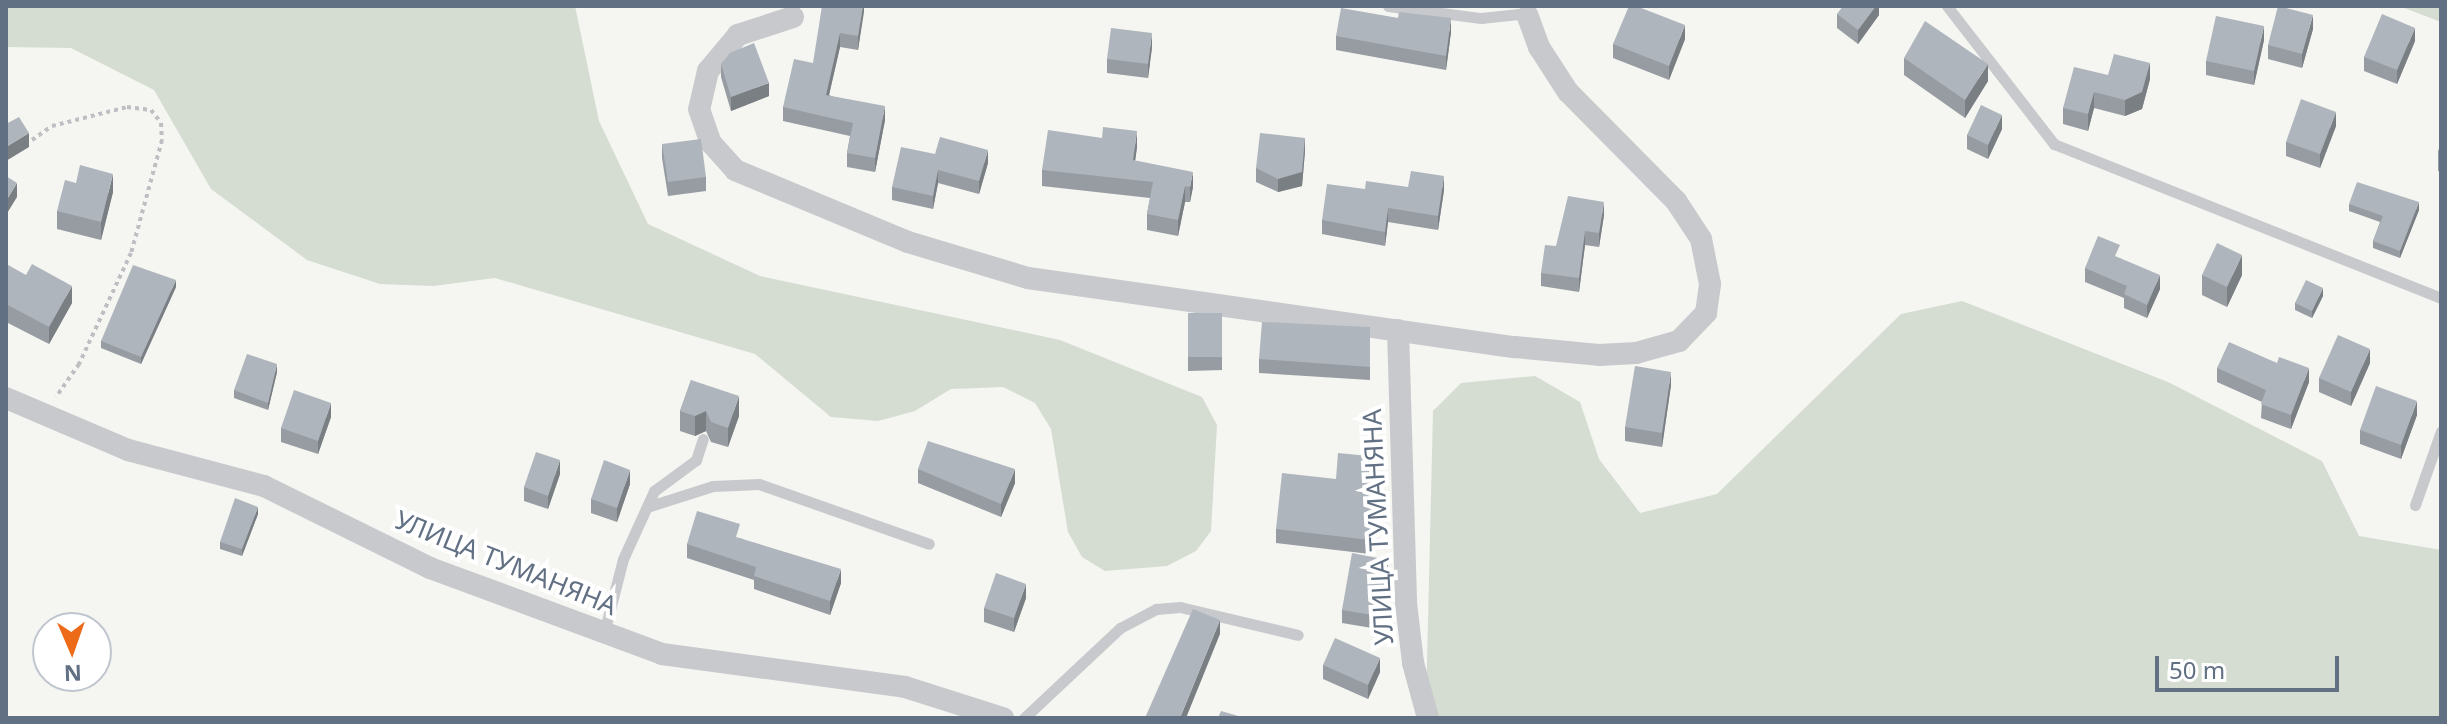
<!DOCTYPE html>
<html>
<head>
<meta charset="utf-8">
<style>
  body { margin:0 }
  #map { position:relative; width:2447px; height:724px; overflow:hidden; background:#f5f5f1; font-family:"Noto Sans",sans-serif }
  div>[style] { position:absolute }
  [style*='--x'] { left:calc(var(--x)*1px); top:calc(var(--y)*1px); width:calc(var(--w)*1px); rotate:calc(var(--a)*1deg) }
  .green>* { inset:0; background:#d5ddd2 }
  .path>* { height:4px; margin-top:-2px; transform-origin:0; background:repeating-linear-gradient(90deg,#bebfc2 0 4px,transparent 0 8px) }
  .lane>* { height:11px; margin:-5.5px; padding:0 5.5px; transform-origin:5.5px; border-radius:5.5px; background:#c7c9cd }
  .street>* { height:22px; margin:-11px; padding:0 11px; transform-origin:11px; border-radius:11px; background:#c7c9cd }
  .wall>* { inset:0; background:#969ca2 }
  .shaded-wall>* { inset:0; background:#7a7f84 }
  .building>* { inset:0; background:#afb5bc }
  span { translate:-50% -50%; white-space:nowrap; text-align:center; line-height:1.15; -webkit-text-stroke:8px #fff; paint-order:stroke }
  .street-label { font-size:26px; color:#627084 }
  .frame { position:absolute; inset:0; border:8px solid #627084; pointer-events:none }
  .north { position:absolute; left:32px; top:612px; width:80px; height:80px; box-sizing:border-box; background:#fff; border:2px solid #c0c6ce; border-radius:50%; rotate:178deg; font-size:22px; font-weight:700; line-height:32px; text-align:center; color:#627084 }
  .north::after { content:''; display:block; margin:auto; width:28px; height:36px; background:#ed6a19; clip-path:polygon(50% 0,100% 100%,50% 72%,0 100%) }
  .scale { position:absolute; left:2155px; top:656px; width:184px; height:36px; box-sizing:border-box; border:4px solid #627084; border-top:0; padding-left:10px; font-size:24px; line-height:28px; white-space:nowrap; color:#627084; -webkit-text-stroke:6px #fff; paint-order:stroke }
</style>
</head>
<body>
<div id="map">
  <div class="green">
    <i style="clip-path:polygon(6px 6px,575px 6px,599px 121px,648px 224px,760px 276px,1060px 340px,1202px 397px,1217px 425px,1211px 531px,1196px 551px,1167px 566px,1105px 571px,1082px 557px,1068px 532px,1051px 429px,1035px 403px,1003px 387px,951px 389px,915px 411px,878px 421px,831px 417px,755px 354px,495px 278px,433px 286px,380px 284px,307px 260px,211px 189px,154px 90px,71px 48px,6px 47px)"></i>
    <i style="clip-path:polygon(2399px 6px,2441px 6px,2441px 22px)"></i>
    <i style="clip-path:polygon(1962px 301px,2168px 382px,2322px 461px,2359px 536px,2441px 550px,2441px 718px,1420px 718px,1426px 705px,1433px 411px,1461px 383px,1535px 376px,1580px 402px,1599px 459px,1640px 513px,1717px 494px,1901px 314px)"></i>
  </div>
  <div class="path">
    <i style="--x:32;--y:140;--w:24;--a:-35"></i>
    <i style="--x:52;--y:126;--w:77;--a:-14.2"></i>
    <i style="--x:127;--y:107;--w:24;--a:7"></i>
    <i style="--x:151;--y:110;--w:16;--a:52"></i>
    <i style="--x:161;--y:123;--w:17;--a:87"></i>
    <i style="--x:162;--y:140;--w:117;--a:105.3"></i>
    <i style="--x:131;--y:253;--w:123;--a:115.1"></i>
    <i style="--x:79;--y:364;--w:40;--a:124.9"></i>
  </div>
  <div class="lane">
    <i style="--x:1388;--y:6;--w:94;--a:7.4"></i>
    <i style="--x:1481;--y:18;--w:47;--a:-6.1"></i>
    <i style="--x:1947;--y:6;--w:175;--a:52.2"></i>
    <i style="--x:2054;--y:144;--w:417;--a:21.7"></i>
    <i style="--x:2415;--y:505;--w:78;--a:-70.6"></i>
    <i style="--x:647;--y:507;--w:69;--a:-17.7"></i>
    <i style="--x:713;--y:486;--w:46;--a:-2.5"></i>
    <i style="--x:759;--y:484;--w:180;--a:19.4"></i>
    <i style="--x:604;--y:633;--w:76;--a:-75.6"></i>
    <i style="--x:623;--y:559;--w:75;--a:-65.5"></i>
    <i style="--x:654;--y:491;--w:52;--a:-36.4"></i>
    <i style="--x:696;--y:460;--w:22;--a:-72"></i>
    <i style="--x:1024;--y:718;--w:132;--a:-43.2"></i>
    <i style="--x:1120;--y:628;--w:41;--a:-27.8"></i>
    <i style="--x:1156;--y:609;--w:24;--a:-5"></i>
    <i style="--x:1180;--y:607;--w:121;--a:13.3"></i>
  </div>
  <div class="street">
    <i style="--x:793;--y:17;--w:58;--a:161.9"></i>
    <i style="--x:738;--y:35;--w:47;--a:129.8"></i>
    <i style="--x:708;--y:71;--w:39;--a:103"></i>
    <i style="--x:699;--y:109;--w:36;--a:71"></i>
    <i style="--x:711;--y:143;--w:36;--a:48"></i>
    <i style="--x:735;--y:170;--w:187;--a:22.6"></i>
    <i style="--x:908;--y:242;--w:125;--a:16.7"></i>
    <i style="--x:1028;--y:278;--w:492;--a:8.1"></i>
    <i style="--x:1515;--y:347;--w:84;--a:5.4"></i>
    <i style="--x:1599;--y:355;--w:37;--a:-3"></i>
    <i style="--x:1636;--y:353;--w:45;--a:-15.6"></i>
    <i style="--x:1679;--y:341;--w:39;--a:-46"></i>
    <i style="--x:1706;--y:313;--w:29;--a:-82"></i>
    <i style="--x:1710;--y:284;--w:46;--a:-101.3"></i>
    <i style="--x:1701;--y:239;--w:45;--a:-123.3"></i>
    <i style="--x:1676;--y:201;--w:153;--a:-134.7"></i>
    <i style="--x:1568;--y:92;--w:54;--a:-122.8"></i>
    <i style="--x:1539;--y:47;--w:33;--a:-110"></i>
    <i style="--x:1398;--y:330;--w:273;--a:88.3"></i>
    <i style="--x:1406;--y:603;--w:60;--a:83.3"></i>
    <i style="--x:1413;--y:663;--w:57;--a:74.7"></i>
    <i style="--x:6;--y:398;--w:133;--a:23.1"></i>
    <i style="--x:128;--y:450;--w:141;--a:14.8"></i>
    <i style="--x:264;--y:486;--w:185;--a:26.3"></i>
    <i style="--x:430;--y:568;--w:247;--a:20.3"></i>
    <i style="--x:662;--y:654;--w:245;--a:7.7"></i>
    <i style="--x:905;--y:687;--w:103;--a:17.6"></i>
  </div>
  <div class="wall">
    <i style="clip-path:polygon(864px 6px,858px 50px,840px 47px,829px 95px,885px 120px,875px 172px,847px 167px,847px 153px,850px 136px,783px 121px,783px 107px,813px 63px)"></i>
    <i style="clip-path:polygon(1879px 6px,1879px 15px,1858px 44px,1837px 28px,1837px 14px)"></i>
    <i style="clip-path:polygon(2313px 29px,2302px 68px,2268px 59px,2268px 45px)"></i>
    <i style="clip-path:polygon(1451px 32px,1446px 70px,1336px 50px,1336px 36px)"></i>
    <i style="clip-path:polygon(1685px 39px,1669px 80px,1613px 58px,1613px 44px)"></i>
    <i style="clip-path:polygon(2264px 40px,2254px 85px,2206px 75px,2206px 61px)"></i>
    <i style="clip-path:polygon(2415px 41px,2397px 84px,2364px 71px,2364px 57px)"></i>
    <i style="clip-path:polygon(1152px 47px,1148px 78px,1107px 73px,1107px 59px)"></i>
    <i style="clip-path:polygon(1904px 58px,1988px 81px,1965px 118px,1904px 75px)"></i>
    <i style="clip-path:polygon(721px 64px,769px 96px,731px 111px,721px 77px)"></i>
    <i style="clip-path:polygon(2108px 75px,2150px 79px,2142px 109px,2125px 116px,2094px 108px,2088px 131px,2063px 124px,2063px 108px)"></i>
    <i style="clip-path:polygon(2336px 126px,2320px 168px,2286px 156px,2286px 142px)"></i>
    <i style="clip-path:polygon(2002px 129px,1988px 159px,1967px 149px,1967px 135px)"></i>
    <i style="clip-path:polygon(662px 144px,706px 177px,706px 191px,668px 196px,662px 158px)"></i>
    <i style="clip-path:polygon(2441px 144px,2441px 172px,2438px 171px,2438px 151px)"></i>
    <i style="clip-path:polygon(1137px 147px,1135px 161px,1193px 187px,1190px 202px,1185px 202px,1178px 236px,1147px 230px,1147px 214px,1150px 198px,1042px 186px,1042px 170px)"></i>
    <i style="clip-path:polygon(1305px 151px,1302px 186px,1278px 192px,1256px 182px,1256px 168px)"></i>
    <i style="clip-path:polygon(935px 154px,988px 163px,979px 194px,938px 183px,933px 209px,892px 200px,892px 187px)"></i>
    <i style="clip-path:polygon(1365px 189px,1444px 190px,1438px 230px,1388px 222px,1385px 246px,1322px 234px,1322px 220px)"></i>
    <i style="clip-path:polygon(113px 192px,101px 240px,57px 229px,57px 211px)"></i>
    <i style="clip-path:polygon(2349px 204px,2419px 210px,2400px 258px,2373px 248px,2373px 241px,2380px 222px,2349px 211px)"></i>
    <i style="clip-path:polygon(1604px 215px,1599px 247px,1585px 245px,1579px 292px,1541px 286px,1541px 273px,1556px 246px)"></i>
    <i style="clip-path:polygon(2120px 258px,2160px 289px,2147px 318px,2124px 308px,2124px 298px,2085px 282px,2085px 268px)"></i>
    <i style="clip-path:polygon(6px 264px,72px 303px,49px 344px,6px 322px)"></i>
    <i style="clip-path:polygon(2202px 275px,2242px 275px,2227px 307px,2202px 295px)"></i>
    <i style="clip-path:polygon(176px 287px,141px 364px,101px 348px,101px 341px)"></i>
    <i style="clip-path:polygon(2323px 296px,2312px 318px,2295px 310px,2295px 303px)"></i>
    <i style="clip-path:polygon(1188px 313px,1222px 313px,1222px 370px,1188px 371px)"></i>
    <i style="clip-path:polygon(1370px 327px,1370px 380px,1259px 373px,1259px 359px)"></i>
    <i style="clip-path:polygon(2370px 363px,2351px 406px,2319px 392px,2319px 378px)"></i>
    <i style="clip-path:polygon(2217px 368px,2309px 382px,2291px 429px,2261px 418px,2262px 402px,2217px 382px)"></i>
    <i style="clip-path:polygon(277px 372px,268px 410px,234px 398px,234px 390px)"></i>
    <i style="clip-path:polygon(691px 380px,739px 416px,728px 447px,711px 442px,706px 431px,695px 436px,680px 431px,680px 411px)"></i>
    <i style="clip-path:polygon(1671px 385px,1662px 447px,1625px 441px,1625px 427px)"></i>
    <i style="clip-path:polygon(2417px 415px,2401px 459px,2360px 444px,2360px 430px)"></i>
    <i style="clip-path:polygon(331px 417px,318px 454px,281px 442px,281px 428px)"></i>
    <i style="clip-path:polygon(918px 469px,1015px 483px,1001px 517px,918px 483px)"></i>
    <i style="clip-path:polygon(1379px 471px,1370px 554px,1276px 543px,1276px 529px,1336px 479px)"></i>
    <i style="clip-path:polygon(560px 474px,548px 509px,524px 501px,524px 487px)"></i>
    <i style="clip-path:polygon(630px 484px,617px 522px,591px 513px,591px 499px)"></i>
    <i style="clip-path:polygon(258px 514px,242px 556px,220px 549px,220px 542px)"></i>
    <i style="clip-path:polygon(740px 538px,841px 583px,830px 615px,754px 589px,754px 580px,687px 558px,687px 544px)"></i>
    <i style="clip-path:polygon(1388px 573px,1378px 629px,1342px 623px,1342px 610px)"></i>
    <i style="clip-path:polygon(1026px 598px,1014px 632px,984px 622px,984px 608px)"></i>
    <i style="clip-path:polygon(1323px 665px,1380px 672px,1368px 699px,1323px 679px)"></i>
  </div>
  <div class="shaded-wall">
    <i style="clip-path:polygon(863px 6px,864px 6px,864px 12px,858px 50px,858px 36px)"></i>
    <i style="clip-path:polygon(1876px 6px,1879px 6px,1879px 15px,1858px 44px,1858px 30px)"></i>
    <i style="clip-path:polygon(2313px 15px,2313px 29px,2302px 68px,2302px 54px)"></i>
    <i style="clip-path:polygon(1451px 18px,1451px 32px,1446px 70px,1446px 56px)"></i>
    <i style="clip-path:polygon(1685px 25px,1685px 39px,1669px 80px,1669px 66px)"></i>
    <i style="clip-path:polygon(2264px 26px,2264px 40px,2254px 85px,2254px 71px)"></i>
    <i style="clip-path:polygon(2415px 28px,2415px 41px,2397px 84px,2397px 70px)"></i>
    <i style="clip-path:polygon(840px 33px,840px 47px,826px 108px,826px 95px)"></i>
    <i style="clip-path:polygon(1152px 33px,1152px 47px,1148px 78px,1148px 64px)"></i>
    <i style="clip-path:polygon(2150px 63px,2150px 79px,2142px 109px,2125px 116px,2125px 100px)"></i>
    <i style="clip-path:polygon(1988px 64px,1988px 81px,1965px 118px,1965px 100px)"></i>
    <i style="clip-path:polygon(769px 83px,769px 96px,731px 111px,731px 97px)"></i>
    <i style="clip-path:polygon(2094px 92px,2094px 108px,2088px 131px,2088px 114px)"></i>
    <i style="clip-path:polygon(885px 106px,885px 120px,875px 172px,875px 158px)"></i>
    <i style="clip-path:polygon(2336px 112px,2336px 126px,2320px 168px,2320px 154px)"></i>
    <i style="clip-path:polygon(2002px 115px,2002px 129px,1988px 159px,1988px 145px)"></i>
    <i style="clip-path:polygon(1137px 131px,1137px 147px,1133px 176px,1133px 160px)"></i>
    <i style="clip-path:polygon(29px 133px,29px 147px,6px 161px,6px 147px)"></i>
    <i style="clip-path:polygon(1305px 138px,1305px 151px,1302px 186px,1278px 192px,1278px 179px)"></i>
    <i style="clip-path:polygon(988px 150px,988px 163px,979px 194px,979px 181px)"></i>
    <i style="clip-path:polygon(938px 170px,938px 183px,933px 209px,933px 196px)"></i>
    <i style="clip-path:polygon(1193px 172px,1193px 187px,1190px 202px,1190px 187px)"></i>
    <i style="clip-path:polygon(113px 174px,113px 192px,101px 240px,101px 222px)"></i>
    <i style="clip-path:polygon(1444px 176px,1444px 190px,1438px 230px,1438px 216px)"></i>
    <i style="clip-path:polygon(17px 183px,17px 197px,6px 215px,6px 201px)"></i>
    <i style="clip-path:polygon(1185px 186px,1185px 202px,1178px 236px,1178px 220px)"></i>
    <i style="clip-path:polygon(1604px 202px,1604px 215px,1599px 247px,1599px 233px)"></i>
    <i style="clip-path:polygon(2419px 202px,2419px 210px,2400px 258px,2400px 251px)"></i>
    <i style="clip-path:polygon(1388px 208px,1388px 222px,1385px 246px,1385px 232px)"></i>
    <i style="clip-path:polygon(1585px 231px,1585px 245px,1579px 292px,1579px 278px)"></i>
    <i style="clip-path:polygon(2242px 255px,2242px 275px,2227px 307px,2227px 287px)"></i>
    <i style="clip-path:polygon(2160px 275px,2160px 289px,2147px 318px,2147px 305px)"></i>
    <i style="clip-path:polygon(176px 280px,176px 287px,141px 364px,141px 357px)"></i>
    <i style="clip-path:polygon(72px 286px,72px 303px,49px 344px,49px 327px)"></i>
    <i style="clip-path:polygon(2323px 288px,2323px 296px,2312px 318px,2312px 311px)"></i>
    <i style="clip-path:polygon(2370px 349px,2370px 363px,2351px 406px,2351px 392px)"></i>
    <i style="clip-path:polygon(277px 364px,277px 372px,268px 410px,268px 403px)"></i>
    <i style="clip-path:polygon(2309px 368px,2309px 382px,2291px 429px,2291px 415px)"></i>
    <i style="clip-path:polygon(1671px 372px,1671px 385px,1662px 447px,1662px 433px)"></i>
    <i style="clip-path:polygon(739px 396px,739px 416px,728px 447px,728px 428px)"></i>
    <i style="clip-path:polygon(2417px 401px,2417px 415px,2401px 459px,2401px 445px)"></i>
    <i style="clip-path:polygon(331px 403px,331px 417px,318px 454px,318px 441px)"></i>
    <i style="clip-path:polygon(706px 411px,706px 431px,695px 436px,695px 416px)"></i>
    <i style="clip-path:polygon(1379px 457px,1379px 471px,1370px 554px,1370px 540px)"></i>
    <i style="clip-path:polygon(560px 460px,560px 474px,548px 509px,548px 496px)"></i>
    <i style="clip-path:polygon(1015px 469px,1015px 483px,1001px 517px,1001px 504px)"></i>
    <i style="clip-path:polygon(630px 470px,630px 484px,617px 522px,617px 508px)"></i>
    <i style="clip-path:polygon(258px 507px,258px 514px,242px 556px,242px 549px)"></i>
    <i style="clip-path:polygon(1388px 560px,1388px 573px,1378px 629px,1378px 616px)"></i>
    <i style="clip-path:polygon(841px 569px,841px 583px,830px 615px,830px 601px)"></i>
    <i style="clip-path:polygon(1026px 584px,1026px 598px,1014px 632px,1014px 618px)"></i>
    <i style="clip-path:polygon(1220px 620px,1220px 634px,1186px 718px,1180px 718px)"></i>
    <i style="clip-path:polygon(1380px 658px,1380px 672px,1368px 699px,1368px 685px)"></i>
  </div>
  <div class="building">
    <i style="clip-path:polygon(822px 6px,863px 6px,858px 36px,840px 33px,826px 95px,885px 106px,875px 158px,847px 153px,853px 123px,783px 107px,794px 59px,813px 63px)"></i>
    <i style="clip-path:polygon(1629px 6px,1636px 6px,1685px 25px,1669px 66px,1613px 44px)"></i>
    <i style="clip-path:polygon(1843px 6px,1876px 6px,1858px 30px,1837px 14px)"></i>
    <i style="clip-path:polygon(2278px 6px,2313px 15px,2302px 54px,2268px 45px)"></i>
    <i style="clip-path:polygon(1341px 8px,1398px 18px,1399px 12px,1451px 18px,1446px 56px,1336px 36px)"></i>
    <i style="clip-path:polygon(2382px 14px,2415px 28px,2397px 70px,2364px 57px)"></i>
    <i style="clip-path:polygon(2216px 16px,2264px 26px,2254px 71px,2206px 61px)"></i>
    <i style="clip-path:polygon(1925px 21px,1988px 64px,1965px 100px,1904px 58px)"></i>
    <i style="clip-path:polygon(1111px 28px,1152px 33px,1148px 64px,1107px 59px)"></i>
    <i style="clip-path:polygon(754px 43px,769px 83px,731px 97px,721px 64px,730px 53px)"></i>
    <i style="clip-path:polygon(2114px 54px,2150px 63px,2142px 92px,2125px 100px,2094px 92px,2088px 114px,2063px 108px,2074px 67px,2108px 75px)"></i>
    <i style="clip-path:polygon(2301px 99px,2336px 112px,2320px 154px,2286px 142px)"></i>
    <i style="clip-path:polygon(1981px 105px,2002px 115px,1988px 145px,1967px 135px)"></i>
    <i style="clip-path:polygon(19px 117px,29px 133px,6px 147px,6px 124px)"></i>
    <i style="clip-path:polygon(1103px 127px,1137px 131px,1133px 160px,1193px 172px,1190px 187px,1185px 186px,1178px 220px,1147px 214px,1153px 182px,1042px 170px,1048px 130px,1102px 138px)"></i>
    <i style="clip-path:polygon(1260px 133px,1305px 138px,1302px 172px,1278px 179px,1256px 168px)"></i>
    <i style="clip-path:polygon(940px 137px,988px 150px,979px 181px,938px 170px,933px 196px,892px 187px,901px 147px,935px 154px)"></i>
    <i style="clip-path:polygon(701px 139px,706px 177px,668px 182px,662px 144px)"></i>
    <i style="clip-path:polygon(80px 165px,113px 174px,101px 222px,57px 211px,65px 180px,76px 183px)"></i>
    <i style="clip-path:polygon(1411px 171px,1444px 176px,1438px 216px,1388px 208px,1385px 232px,1322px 220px,1327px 184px,1365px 189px,1366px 181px,1408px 187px)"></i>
    <i style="clip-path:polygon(6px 176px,17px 183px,6px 201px)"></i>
    <i style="clip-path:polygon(2357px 182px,2419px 202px,2400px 251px,2373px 241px,2383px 216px,2349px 204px)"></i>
    <i style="clip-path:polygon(1568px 196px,1604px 202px,1599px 233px,1585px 231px,1579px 278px,1541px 273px,1545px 245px,1556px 246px)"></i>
    <i style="clip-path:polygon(2098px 236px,2120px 245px,2115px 256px,2160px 275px,2147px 305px,2124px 294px,2127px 286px,2085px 268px)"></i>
    <i style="clip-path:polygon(2217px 243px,2242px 255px,2227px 287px,2202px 275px)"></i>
    <i style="clip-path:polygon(6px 264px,26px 275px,32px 264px,72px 286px,49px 327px,6px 304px)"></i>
    <i style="clip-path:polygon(133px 265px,176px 280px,141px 357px,101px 341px)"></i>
    <i style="clip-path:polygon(2306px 280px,2323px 288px,2312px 311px,2295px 303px)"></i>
    <i style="clip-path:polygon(1188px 313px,1222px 313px,1222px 357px,1188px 357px)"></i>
    <i style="clip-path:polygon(1262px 322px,1370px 327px,1370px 367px,1259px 359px)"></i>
    <i style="clip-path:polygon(2338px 335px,2370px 349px,2351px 392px,2319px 378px)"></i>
    <i style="clip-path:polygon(2229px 342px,2277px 363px,2279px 357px,2309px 368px,2291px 415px,2261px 404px,2266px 390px,2217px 368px)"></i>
    <i style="clip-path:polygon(247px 354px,277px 364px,268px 403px,234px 390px)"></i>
    <i style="clip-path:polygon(1635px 366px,1671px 372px,1662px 433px,1625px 427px)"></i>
    <i style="clip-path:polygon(691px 380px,739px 396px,728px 428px,711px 422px,706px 411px,695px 416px,680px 411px)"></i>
    <i style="clip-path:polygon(2376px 386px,2417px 401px,2401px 445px,2360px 430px)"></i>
    <i style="clip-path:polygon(294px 390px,331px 403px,318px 441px,281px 428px)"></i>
    <i style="clip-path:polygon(928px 441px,1015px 469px,1001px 504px,918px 469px)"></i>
    <i style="clip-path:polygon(536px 452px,560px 460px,548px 496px,524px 487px)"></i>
    <i style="clip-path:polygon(1338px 453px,1379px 457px,1370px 540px,1276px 529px,1282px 473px,1336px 479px)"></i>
    <i style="clip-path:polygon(604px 460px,630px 470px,617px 508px,591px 499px)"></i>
    <i style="clip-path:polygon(235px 498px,258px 507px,242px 549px,220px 542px)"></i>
    <i style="clip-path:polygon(697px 511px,740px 524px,736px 537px,841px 569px,830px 601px,754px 576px,756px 567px,687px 544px)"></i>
    <i style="clip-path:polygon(1352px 553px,1388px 560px,1378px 616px,1342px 610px)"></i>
    <i style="clip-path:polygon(996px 573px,1026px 584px,1014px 618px,984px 608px)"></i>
    <i style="clip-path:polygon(1193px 609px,1220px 620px,1180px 718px,1145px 718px)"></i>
    <i style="clip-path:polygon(1335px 638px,1380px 658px,1368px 685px,1323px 665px)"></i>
    <i style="clip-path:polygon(1221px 711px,1245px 718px,1218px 718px)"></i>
  </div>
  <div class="street-label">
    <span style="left:1378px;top:527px;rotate:-93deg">УЛИЦА ТУМАНЯНА</span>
    <span style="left:506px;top:563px;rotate:22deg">УЛИЦА ТУМАНЯНА</span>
  </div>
  <div class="frame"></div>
  <div class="north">N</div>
  <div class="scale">50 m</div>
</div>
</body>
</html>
